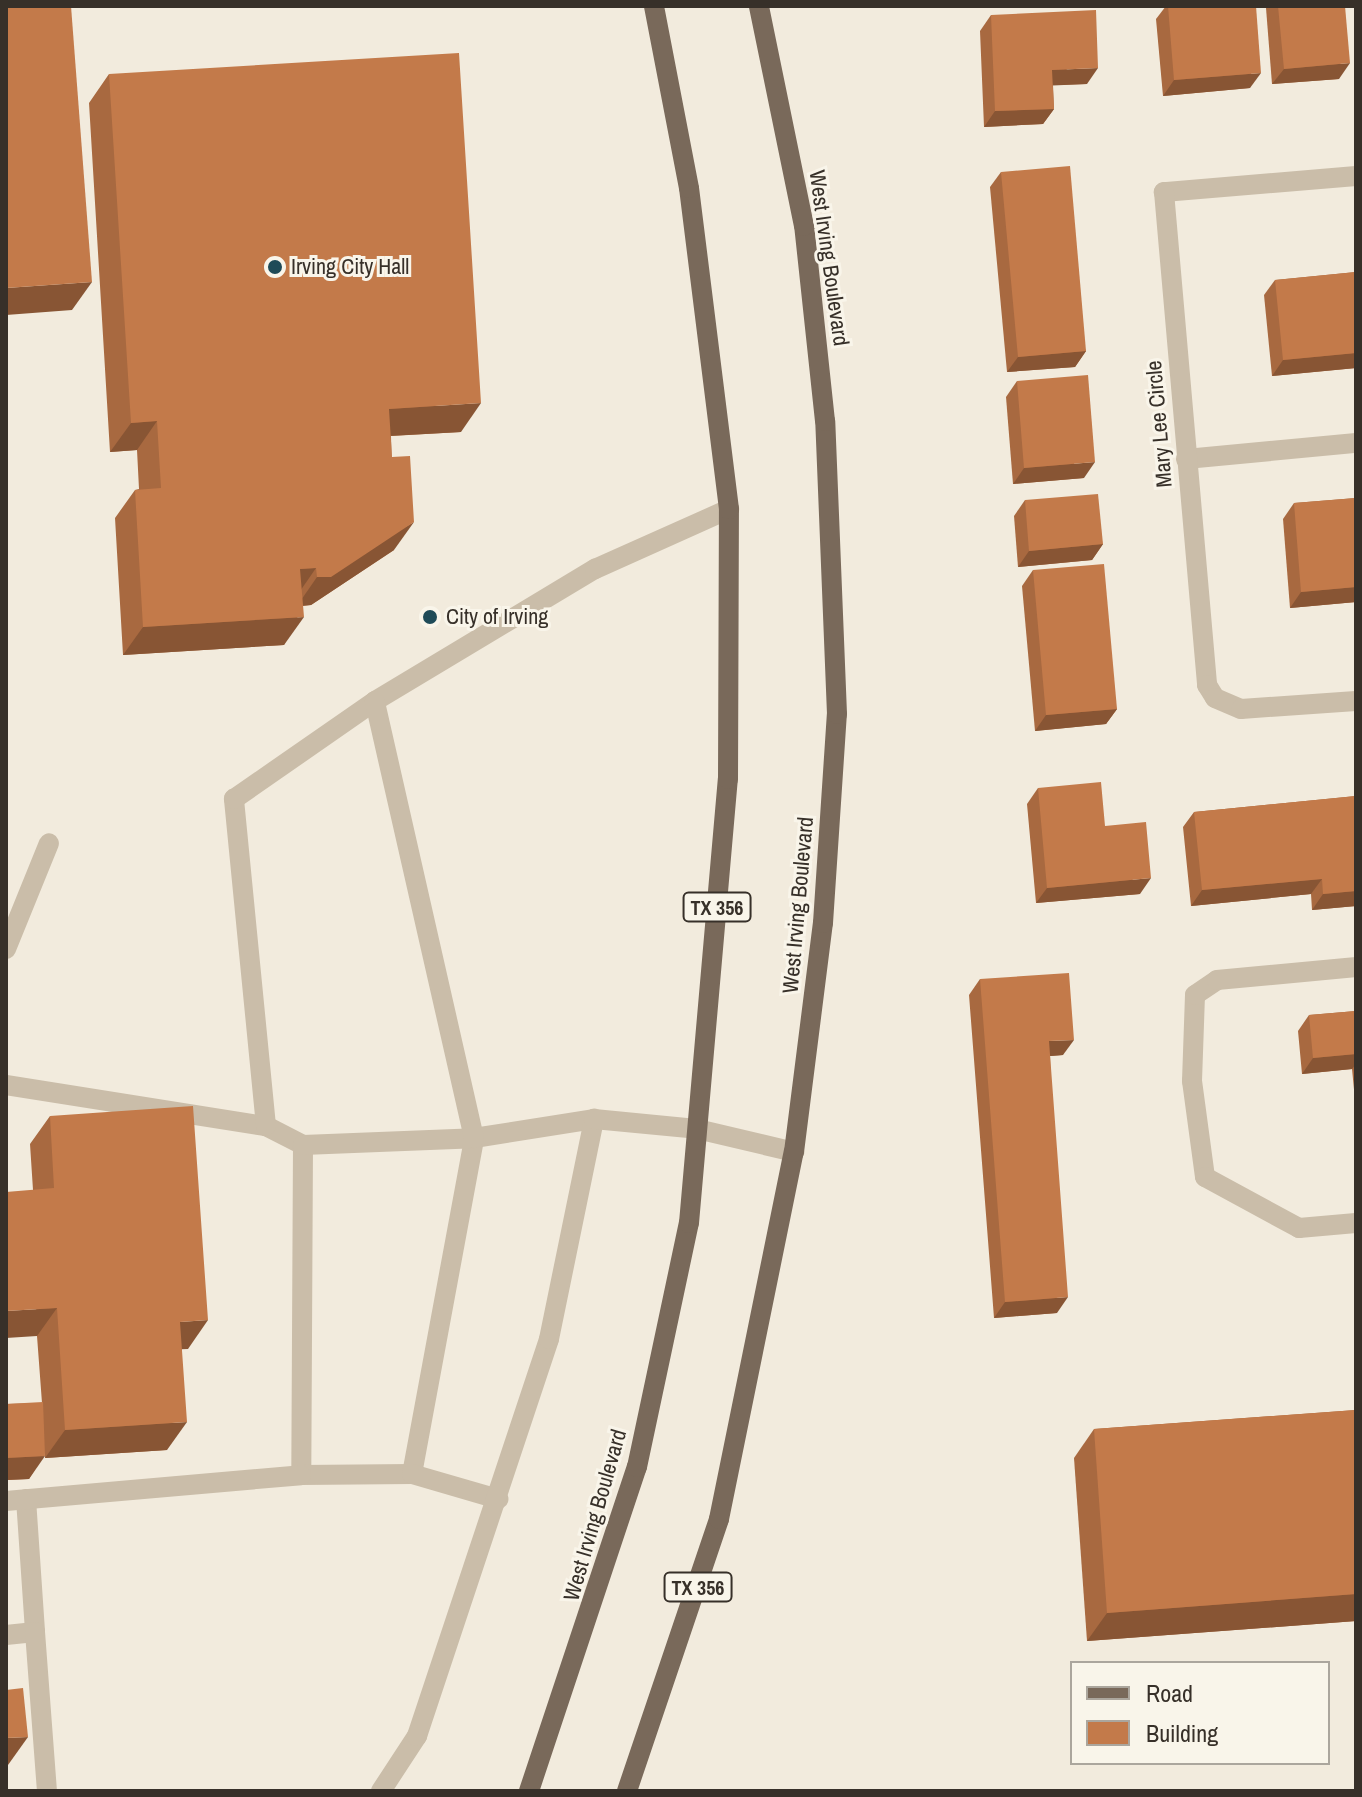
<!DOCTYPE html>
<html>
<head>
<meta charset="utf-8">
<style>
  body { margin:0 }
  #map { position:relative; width:1362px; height:1797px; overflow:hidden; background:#f2ebdd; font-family:"Archivo Narrow",sans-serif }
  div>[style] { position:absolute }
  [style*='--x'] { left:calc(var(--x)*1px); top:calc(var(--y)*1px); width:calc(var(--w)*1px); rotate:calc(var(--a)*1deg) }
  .lane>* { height:20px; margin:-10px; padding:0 10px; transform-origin:10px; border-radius:10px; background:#cabda9 }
  .street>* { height:20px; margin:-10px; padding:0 10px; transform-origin:10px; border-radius:10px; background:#cabda9 }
  .primary>* { height:20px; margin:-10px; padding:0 10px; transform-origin:10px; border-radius:10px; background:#79695a }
  .wall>* { inset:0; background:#a86940 }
  .shaded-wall>* { inset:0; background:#885534 }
  .building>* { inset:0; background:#c37a4a }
  .dots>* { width:22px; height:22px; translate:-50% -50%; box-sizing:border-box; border:4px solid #f9f5ea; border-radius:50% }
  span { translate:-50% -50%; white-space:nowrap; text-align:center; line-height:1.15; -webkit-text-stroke:6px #f9f5ea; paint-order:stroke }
  .shield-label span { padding:2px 6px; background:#f9f5ea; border:2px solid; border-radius:6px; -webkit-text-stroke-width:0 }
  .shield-label { font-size:20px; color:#373029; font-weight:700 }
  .street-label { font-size:22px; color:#373029 }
  .poi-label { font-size:22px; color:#373029 }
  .left { translate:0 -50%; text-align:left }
  .frame { position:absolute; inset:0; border:8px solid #373029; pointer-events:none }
  .legend { position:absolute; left:1070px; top:1661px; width:260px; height:104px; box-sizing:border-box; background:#f9f5ea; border:2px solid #aba69d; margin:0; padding:10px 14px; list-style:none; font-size:24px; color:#373029 }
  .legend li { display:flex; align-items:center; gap:16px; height:40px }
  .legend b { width:40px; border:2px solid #aba69d }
</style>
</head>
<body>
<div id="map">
  <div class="lane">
    <i style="--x:1186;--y:459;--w:171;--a:-5.4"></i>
    <i style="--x:6;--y:949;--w:114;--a:-67.9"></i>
    <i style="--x:6;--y:1085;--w:263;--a:9"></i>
    <i style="--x:266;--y:1126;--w:42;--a:27.2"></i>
    <i style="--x:303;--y:1145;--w:330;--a:90.3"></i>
    <i style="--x:301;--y:1475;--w:111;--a:-0.5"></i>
    <i style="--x:412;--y:1474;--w:342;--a:-79.5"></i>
    <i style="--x:474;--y:1138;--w:121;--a:-9"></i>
    <i style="--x:266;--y:1126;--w:329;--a:-95.6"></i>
    <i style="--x:234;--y:799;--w:172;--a:-34.8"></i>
    <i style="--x:375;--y:701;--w:257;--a:-31"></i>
    <i style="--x:595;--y:569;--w:147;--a:-24.1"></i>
    <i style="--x:303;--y:1145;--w:171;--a:-2.3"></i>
    <i style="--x:474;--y:1138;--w:448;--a:-102.8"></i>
    <i style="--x:1205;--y:1177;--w:97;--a:-97.7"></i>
    <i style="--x:1192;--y:1081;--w:86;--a:-88"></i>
    <i style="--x:1195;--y:995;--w:27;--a:-34"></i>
    <i style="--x:1217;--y:980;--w:140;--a:-5.3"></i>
    <i style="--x:412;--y:1474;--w:90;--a:16.2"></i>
    <i style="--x:26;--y:1499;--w:133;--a:86.1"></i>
    <i style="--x:6;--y:1501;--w:296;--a:-5"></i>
    <i style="--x:6;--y:1635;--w:29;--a:-6"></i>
    <i style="--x:35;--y:1632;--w:159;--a:85.7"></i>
    <i style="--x:381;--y:1791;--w:66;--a:-56.8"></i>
    <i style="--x:417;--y:1736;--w:418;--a:-71.6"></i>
    <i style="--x:549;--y:1339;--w:225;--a:-78.4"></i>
    <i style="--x:594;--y:1119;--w:103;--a:5.5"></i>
    <i style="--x:697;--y:1129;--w:100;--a:13.3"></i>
  </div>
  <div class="street">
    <i style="--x:1356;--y:176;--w:193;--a:175.2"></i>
    <i style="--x:1164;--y:192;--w:495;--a:85"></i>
    <i style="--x:1207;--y:685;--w:15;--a:58"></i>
    <i style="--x:1215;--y:698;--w:28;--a:23"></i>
    <i style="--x:1241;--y:709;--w:115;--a:-4"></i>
    <i style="--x:1205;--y:1177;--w:107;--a:28.5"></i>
    <i style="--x:1299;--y:1228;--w:57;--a:-5"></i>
  </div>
  <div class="primary">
    <i style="--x:529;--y:1791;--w:342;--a:-71.6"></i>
    <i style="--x:637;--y:1467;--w:249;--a:-78"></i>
    <i style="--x:689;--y:1223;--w:446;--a:-85"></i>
    <i style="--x:728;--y:779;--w:270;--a:-89.8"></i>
    <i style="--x:729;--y:509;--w:323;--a:-97.1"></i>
    <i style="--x:689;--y:188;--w:185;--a:-100.9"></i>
    <i style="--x:627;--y:1791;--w:287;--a:-71.3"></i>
    <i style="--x:719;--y:1519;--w:375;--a:-78.5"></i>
    <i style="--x:794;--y:1152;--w:231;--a:-82.8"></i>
    <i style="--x:823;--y:923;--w:209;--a:-86.2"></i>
    <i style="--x:837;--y:714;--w:293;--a:-92.3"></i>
    <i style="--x:825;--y:421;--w:196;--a:-96.1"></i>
    <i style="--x:804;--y:226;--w:225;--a:-101.6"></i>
  </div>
  <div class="wall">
    <i style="clip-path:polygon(1166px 6px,1256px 6px,1250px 88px,1163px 96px,1156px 19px)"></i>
    <i style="clip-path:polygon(1267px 6px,1345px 6px,1339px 79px,1272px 84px,1266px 8px)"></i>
    <i style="clip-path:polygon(991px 15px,1087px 84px,1053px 85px,1054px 109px,1043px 124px,984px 127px,980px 31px)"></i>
    <i style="clip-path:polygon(109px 74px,461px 432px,391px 436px,394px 550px,311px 605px,303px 606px,284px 645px,123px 655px,115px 518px,135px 490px,139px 489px,137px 450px,110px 452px,89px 103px)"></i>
    <i style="clip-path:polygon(1001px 172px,1086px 351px,1075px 367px,1007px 372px,990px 187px)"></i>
    <i style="clip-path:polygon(1356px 272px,1356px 368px,1272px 376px,1264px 295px,1275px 280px)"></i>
    <i style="clip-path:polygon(1017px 381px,1084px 478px,1013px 484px,1006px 397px)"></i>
    <i style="clip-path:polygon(1356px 498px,1356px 602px,1290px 608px,1283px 519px,1294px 503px)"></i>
    <i style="clip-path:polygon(1025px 500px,1103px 544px,1092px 560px,1018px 567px,1014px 516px)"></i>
    <i style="clip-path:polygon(1033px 570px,1117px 709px,1106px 724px,1035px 731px,1022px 586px)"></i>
    <i style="clip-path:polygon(1038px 788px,1105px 826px,1140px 894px,1036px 903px,1027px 804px)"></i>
    <i style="clip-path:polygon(1356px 796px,1356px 906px,1312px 910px,1311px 894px,1191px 906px,1183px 827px,1194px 812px)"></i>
    <i style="clip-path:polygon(980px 979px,1063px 1055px,1050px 1056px,1057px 1313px,994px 1318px,969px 995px)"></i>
    <i style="clip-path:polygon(1356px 1011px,1356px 1110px,1352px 1069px,1302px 1074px,1298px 1031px,1309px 1015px)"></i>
    <i style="clip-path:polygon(50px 1116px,188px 1349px,182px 1349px,167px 1450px,45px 1458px,45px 1453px,29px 1479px,6px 1480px,6px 1404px,42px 1403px,37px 1336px,33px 1190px,30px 1144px)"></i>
    <i style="clip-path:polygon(1356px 1410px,1356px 1621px,1087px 1641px,1074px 1458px,1094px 1429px)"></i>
  </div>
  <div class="shaded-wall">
    <i style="clip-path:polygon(1350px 63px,1339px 79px,1272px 84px,1284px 69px)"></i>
    <i style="clip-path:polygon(1098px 68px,1087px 84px,1041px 86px,1052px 70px)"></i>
    <i style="clip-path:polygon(1261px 73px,1250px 88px,1163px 96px,1174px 80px)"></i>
    <i style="clip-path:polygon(1054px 109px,1043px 124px,984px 127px,995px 111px)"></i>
    <i style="clip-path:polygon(92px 282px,72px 310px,6px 315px,6px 288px)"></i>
    <i style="clip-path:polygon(1086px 351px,1075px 367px,1007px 372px,1018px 357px)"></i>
    <i style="clip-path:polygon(1356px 353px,1356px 368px,1272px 376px,1283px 360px)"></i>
    <i style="clip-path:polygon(481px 403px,461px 432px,369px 437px,389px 409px)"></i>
    <i style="clip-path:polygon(157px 421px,137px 450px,110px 452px,131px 423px)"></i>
    <i style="clip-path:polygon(1095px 462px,1084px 478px,1013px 484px,1024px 468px)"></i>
    <i style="clip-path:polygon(414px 522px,394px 550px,311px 605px,297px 606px,317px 577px)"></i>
    <i style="clip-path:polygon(1103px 544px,1092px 560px,1018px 567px,1029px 551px)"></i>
    <i style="clip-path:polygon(316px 568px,296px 597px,300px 569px)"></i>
    <i style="clip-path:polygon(1356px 587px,1356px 602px,1290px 608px,1301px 592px)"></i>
    <i style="clip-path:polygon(304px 617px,284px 645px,123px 655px,143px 627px)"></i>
    <i style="clip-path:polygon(1117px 709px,1106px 724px,1035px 731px,1046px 715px)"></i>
    <i style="clip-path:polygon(1151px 878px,1140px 894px,1036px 903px,1047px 888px)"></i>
    <i style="clip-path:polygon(1322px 879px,1311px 894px,1191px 906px,1202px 890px)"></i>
    <i style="clip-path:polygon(1356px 891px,1356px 906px,1312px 910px,1323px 894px)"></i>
    <i style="clip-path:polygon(1074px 1040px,1063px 1055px,1038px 1057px,1049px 1041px)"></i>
    <i style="clip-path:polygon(1356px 1054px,1356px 1064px,1352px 1069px,1302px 1074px,1313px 1058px)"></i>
    <i style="clip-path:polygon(1068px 1297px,1057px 1313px,994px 1318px,1005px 1302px)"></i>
    <i style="clip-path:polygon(57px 1308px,37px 1336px,6px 1338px,6px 1311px)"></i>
    <i style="clip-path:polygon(208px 1320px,188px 1349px,160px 1350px,180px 1322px)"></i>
    <i style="clip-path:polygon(187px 1422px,167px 1450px,45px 1458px,65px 1430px)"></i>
    <i style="clip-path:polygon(45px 1456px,29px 1479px,6px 1480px,6px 1458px)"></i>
    <i style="clip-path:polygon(1356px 1594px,1356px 1621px,1087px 1641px,1107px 1613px)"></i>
    <i style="clip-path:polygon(28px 1737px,8px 1765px,6px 1765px,6px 1738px)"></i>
  </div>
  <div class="building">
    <i style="clip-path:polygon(6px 6px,71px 6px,92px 282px,6px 288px)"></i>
    <i style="clip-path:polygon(1168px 6px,1256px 6px,1261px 73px,1174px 80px)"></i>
    <i style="clip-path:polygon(1278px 6px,1345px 6px,1350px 63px,1284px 69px)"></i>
    <i style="clip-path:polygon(1096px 10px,1098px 68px,1052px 70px,1054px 109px,995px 111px,991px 15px)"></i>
    <i style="clip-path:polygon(459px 53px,481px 403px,389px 409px,392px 457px,410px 456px,414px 522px,331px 577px,317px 577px,316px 568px,300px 569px,304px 617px,143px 627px,135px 490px,161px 488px,157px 421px,131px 423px,109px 74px)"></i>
    <i style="clip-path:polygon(1070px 166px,1086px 351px,1018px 357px,1001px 172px)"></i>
    <i style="clip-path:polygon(1356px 272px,1356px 353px,1283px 360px,1275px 280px)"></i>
    <i style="clip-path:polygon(1088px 375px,1095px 462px,1024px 468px,1017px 381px)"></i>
    <i style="clip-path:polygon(1098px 494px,1103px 544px,1029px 551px,1025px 500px)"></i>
    <i style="clip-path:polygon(1356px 498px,1356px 587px,1301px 592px,1294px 503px)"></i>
    <i style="clip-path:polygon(1104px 564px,1117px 709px,1046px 715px,1033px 570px)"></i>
    <i style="clip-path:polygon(1101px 782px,1105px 826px,1146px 822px,1151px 878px,1047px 888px,1038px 788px)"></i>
    <i style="clip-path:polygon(1356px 796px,1356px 891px,1323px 894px,1322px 879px,1202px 890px,1194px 812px)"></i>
    <i style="clip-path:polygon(1069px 973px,1074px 1040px,1049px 1041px,1068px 1297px,1005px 1302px,980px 979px)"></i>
    <i style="clip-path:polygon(1356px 1011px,1356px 1054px,1313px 1058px,1309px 1015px)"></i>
    <i style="clip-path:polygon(193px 1106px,208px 1320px,180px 1322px,187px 1422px,65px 1430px,57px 1308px,6px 1311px,6px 1192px,54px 1188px,50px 1116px)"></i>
    <i style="clip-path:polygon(43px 1402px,45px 1456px,6px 1458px,6px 1404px)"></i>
    <i style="clip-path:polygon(1356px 1410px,1356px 1594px,1107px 1613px,1094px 1429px)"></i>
    <i style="clip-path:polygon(23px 1688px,28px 1737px,6px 1738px,6px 1690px)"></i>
  </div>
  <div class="dots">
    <i style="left:275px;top:267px;background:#1f4b58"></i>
    <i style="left:430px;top:617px;background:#1f4b58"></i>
  </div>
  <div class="shield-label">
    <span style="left:717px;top:907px">TX 356</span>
    <span style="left:698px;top:1587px">TX 356</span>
  </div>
  <div class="street-label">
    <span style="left:829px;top:258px;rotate:82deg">West Irving Boulevard</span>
    <span style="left:1159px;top:424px;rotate:-95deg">Mary Lee Circle</span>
    <span style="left:798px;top:905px;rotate:-85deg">West Irving Boulevard</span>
    <span style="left:595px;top:1515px;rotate:-74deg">West Irving Boulevard</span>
  </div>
  <div class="poi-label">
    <span class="left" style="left:291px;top:267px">Irving City Hall</span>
    <span class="left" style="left:446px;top:617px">City of Irving</span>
  </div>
  <div class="frame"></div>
  <ul class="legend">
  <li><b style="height:10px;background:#79695a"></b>Road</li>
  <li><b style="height:22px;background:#c37a4a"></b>Building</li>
  </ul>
</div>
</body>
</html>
